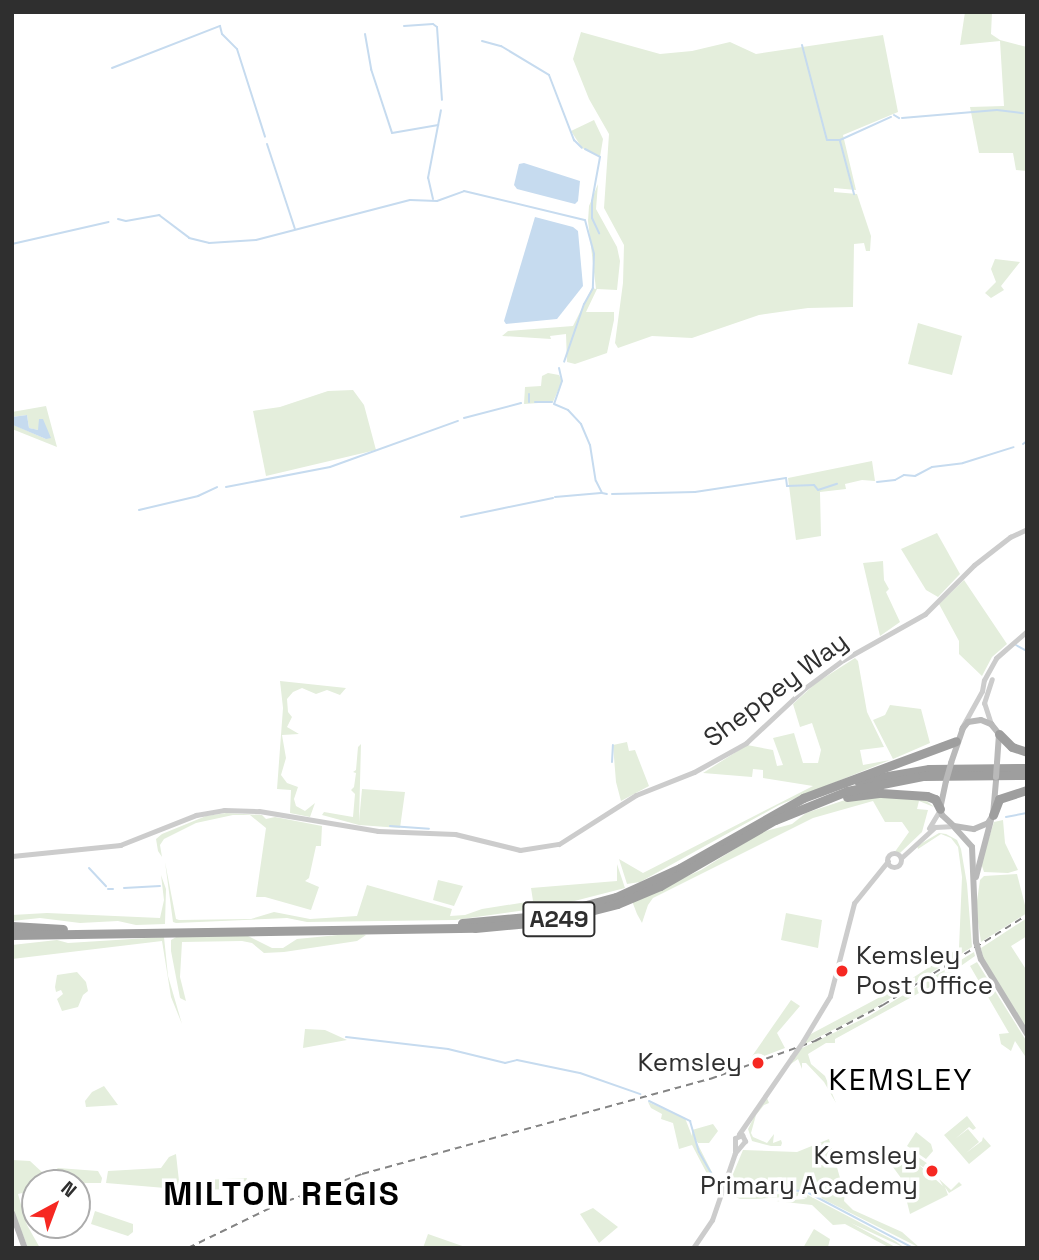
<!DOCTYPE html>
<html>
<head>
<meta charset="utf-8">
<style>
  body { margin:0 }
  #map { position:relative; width:1039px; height:1260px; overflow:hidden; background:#fff; font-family:"Space Grotesk",sans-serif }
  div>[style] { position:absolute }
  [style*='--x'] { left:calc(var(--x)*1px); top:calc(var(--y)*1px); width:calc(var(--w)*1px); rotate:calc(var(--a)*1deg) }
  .green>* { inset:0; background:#e4eedc }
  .water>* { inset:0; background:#c6dbef }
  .stream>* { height:2px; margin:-1px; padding:0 1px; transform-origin:1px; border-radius:1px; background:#c6dbef }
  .tertiary>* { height:5px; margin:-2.5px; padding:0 2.5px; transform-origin:2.5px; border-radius:2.5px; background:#ccc }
  .tertiary>.ring { margin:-2.5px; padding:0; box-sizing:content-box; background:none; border:5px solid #ccc; border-radius:50% }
  .secondary>* { height:6px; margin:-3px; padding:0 3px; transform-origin:3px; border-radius:3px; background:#b9b9b9 }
  .trunk>* { height:9px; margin:-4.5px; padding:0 4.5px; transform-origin:4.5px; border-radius:4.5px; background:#9e9e9e }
  .rail>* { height:2px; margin-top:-1px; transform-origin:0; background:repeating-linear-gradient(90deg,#848484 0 7px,transparent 0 12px) }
  .tertiary-bridge>* { height:5px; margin:-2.5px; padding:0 2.5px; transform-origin:2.5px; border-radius:2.5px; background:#ccc }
  .secondary-bridge>* { height:6px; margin:-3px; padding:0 3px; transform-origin:3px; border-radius:3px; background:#b9b9b9 }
  .dots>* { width:19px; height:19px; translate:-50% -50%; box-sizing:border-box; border:4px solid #fff; border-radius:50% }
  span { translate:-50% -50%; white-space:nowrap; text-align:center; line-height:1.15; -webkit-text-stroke:7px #fff; paint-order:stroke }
  .shield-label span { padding:2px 5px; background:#fff; border:2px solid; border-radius:5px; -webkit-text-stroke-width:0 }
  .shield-label { font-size:24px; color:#2f2f2f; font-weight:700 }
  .street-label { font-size:26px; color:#2f2f2f }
  .poi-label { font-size:26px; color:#2f2f2f }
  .left { translate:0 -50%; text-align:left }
  .right { translate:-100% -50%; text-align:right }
  .quarter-label { font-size:30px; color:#000; letter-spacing:2px }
  .district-label { font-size:33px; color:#000; font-weight:700; letter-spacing:2px }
  .frame { position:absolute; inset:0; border:14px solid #2f2f2f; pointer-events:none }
  .north { position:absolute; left:21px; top:1169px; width:70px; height:70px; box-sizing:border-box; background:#fff; border:2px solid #acacac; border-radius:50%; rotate:41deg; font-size:19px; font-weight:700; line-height:28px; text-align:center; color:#2f2f2f }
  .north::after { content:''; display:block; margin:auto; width:24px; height:32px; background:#f62822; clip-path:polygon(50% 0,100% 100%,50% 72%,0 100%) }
</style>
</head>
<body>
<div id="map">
  <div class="green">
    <i style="clip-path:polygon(965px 12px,992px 12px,991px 34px,1000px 40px,1027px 47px,1027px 171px,1016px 170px,1013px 153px,979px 153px,970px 107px,1004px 106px,1000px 41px,960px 45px)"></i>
    <i style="clip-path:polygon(581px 32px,660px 54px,692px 51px,730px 42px,756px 54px,883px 35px,898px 112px,843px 135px,856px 190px,834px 188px,834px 192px,857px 194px,871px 236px,870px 251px,866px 251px,864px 243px,854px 244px,853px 307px,808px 308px,759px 315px,692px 338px,652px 336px,618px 348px,615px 343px,623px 283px,624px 245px,604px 208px,609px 134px,589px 99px,573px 59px)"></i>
    <i style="clip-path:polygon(594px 120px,603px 139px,600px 157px,582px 148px,571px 131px)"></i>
    <i style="clip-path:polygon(598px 184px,596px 209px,617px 247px,620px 261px,617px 290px,597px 289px,586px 312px,614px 312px,614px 320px,607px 353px,575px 364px,567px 362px,566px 334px,550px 336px,551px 339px,502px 336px,508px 331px,573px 326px,592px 288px,596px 289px,588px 221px,589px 206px)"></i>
    <i style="clip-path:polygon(995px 259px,1020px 262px,1001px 286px,1004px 290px,991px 298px,985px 293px,996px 282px,991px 269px)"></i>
    <i style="clip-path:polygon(918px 323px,962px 336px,952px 375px,908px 364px)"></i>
    <i style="clip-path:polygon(548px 373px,559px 375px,562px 381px,553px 402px,524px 404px,525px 387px,541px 386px,542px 376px)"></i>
    <i style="clip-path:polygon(353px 390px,364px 405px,376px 450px,266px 476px,253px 411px,280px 407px,328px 391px)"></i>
    <i style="clip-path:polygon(46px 406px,57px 447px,12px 429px,12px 419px,14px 425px,46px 439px,38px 430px,29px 428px,27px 415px,12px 417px,12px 412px)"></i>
    <i style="clip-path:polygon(872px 461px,875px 481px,862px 480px,845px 484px,846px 489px,820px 492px,821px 536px,796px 540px,788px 478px)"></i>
    <i style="clip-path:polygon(937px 533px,960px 574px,938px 597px,926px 590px,901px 549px)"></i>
    <i style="clip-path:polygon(883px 561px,884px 580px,889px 589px,886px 592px,900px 622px,880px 636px,863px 563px)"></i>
    <i style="clip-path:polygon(964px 580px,1007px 644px,992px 657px,982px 676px,959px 654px,959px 641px,939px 604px)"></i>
    <i style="clip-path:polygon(855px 658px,858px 661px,867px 712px,884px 747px,860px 750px,863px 765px,890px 760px,779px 805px,640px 882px,627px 884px,619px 859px,643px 873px,813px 786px,763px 778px,763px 770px,753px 769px,752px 777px,703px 773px,747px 745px,773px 750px,777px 766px,783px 765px,773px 738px,794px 733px,803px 763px,818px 763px,821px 750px,812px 723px,800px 727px,793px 704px,816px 683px)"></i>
    <i style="clip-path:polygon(280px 681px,346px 688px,340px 695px,327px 690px,316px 694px,302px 688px,293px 692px,287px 699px,288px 712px,292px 717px,287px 727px,299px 734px,282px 735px,286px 758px,281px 775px,287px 783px,298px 787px,294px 799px,296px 806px,305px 811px,315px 803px,310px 817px,290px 813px,291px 790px,277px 789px,283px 708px)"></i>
    <i style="clip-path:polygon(890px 705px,921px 709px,930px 743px,893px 759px,873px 720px,885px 715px)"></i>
    <i style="clip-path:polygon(627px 742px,629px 751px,635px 750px,649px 786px,621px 801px,616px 782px,613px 745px)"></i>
    <i style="clip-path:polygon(361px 744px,359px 822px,362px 789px,405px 792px,400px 828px,359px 825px,322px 815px,324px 812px,353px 817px,355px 794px,351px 790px,354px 787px,356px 773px,353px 772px,356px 770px,358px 747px)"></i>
    <i style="clip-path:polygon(891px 795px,923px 798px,934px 807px,919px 801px,917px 809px,928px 810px,922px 832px,900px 853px,894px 853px,909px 832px,902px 822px,885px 822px,873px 801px,813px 818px,653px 898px,648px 905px,642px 923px,637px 914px,632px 901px,701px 870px,762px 832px,792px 824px,806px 813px,845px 800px)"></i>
    <i style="clip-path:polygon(226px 813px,262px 815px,266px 819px,275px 817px,322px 826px,321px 846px,316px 846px,309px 878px,305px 881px,319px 887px,311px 910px,265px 897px,256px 897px,266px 828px,250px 815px,233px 815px,196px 823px,164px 839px,160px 845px,162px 857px,158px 851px,156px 839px,162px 834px,206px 816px)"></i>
    <i style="clip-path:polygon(1003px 820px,1005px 843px,1018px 870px,1008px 873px,984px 872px,981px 863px,994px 822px)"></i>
    <i style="clip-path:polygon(939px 833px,946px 834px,957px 840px,961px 849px,967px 884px,972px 947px,870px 1011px,803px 1045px,809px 1035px,897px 988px,959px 948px,962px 877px,958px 847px,951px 838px,941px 834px,918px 849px,917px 846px)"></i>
    <i style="clip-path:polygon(165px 862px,176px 919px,179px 920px,251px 919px,274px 912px,310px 919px,357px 916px,367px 885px,452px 909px,450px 916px,465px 915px,482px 909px,533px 901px,531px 888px,617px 881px,617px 864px,625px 888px,555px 906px,455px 920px,307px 922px,287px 918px,176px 923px,173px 922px)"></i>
    <i style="clip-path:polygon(1017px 874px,1027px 913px,981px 942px,976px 908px,980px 880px,984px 876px)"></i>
    <i style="clip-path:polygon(161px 875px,166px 889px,165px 924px,136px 925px,118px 921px,80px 923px,40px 918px,12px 921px,12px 915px,47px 913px,160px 918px,164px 900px)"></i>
    <i style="clip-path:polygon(438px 880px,463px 886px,454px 906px,433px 900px)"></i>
    <i style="clip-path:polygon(786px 913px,822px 920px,818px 948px,781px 940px)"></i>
    <i style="clip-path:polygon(1027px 918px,1027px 936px,1011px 946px,1027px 971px,1027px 1030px,984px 961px,981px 948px)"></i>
    <i style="clip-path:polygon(358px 933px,366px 935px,357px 941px,284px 952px,264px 953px,252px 943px,242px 941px,182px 942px,180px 977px,186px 1001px,180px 998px,171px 951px,171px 940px,178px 936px,248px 936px,272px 948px,283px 948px,297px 939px)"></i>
    <i style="clip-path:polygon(164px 937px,168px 976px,182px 1024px,171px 997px,162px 941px,12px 959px,12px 945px,57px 940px,68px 943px)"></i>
    <i style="clip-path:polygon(974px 952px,975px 956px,948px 975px,940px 986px,930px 987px,835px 1039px,835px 1043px,826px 1043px,808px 1054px,811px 1064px,825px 1076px,836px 1103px,824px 1082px,806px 1063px,802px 1063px,802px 1069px,798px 1059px,788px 1066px,767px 1098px,769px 1103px,764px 1105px,756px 1115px,751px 1133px,753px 1137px,767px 1143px,774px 1134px,773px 1143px,781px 1140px,782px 1143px,781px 1146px,771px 1146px,752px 1141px,748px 1129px,754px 1117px,800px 1049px,869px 1016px)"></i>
    <i style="clip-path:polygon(977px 962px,1027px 1042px,1027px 1059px,1015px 1041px,1011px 1051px,1001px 1044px,999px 1034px,1009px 1033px,970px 966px)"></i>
    <i style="clip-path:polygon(77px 972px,86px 982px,88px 991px,83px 995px,78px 1007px,62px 1011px,57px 999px,63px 994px,61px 990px,56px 992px,55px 987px,57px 975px)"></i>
    <i style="clip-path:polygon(791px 1000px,800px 1006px,777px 1033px,785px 1048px,748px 1062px)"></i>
    <i style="clip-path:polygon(305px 1029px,325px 1030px,347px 1040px,303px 1048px)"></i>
    <i style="clip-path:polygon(104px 1086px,118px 1105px,86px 1107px,85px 1101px,92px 1092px)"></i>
    <i style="clip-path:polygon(648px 1102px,685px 1118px,692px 1136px,692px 1130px,713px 1124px,718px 1131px,709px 1143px,698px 1143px,694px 1137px,718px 1184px,714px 1187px,692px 1145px,679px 1149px,673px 1123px,661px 1119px,662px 1114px,651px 1108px)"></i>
    <i style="clip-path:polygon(967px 1116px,976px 1128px,973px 1130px,969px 1127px,955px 1139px,968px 1129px,979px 1142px,966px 1153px,982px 1141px,983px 1137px,991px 1146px,969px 1164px,944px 1135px)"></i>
    <i style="clip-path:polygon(916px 1132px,931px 1144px,933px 1151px,926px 1159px,907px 1146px)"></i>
    <i style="clip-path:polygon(829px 1139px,840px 1178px,846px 1186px,844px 1201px,853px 1210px,902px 1232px,920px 1248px,805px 1190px,741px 1190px,728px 1186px,743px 1150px,797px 1152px)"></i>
    <i style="clip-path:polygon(905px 1148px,931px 1166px,928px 1170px,918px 1164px,943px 1186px,939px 1179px,951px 1190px,959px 1182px,962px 1185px,949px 1193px,945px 1187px,948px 1195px,910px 1214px,901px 1178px,890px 1163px)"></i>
    <i style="clip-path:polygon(176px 1154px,179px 1181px,247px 1178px,243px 1189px,189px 1190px,106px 1183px,108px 1171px,161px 1168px,169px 1157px)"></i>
    <i style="clip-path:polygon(12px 1160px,30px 1161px,43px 1173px,42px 1183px,35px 1183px,35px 1190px,18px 1194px,27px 1225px,40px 1248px,28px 1248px,13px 1210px)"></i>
    <i style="clip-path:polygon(58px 1168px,98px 1171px,102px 1178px,101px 1183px,48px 1183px,51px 1173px)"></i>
    <i style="clip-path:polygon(802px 1192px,895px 1241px,905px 1248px,851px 1223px,897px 1248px,890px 1248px,845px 1224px,833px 1225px,812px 1205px,776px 1201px,806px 1199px,800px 1196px,756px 1199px,740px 1199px,730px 1194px,747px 1197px)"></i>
    <i style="clip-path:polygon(593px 1208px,618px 1227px,599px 1243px,580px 1214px)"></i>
    <i style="clip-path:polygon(95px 1211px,133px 1224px,133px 1232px,128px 1236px,91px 1224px)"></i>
    <i style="clip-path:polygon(814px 1229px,830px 1239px,828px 1247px,803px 1248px)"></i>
    <i style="clip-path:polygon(428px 1234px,468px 1248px,423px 1248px)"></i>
  </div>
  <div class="water">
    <i style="clip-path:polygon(524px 163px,580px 181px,578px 201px,575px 204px,517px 189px,514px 185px,519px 164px)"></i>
    <i style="clip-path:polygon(535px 217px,573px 227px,578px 231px,583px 286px,557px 319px,506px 324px,504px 321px)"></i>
    <i style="clip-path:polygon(27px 415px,29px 428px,34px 429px,38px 430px,39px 419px,43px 419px,51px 438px,46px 439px,13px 425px,12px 417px)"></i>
  </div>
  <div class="stream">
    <i style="--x:404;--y:26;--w:29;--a:-4"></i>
    <i style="--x:433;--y:24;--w:5;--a:37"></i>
    <i style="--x:437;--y:27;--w:73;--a:86.1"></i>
    <i style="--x:365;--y:34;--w:36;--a:80"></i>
    <i style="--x:371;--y:69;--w:67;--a:71.8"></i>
    <i style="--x:392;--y:133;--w:47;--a:-9.9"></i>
    <i style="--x:482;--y:41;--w:20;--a:15"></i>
    <i style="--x:501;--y:46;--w:56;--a:31.1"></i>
    <i style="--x:549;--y:75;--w:70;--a:69"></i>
    <i style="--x:574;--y:140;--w:11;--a:45"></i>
    <i style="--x:802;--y:45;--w:98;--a:75.3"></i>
    <i style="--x:827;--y:140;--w:13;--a:0"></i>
    <i style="--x:840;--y:140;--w:56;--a:-24.3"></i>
    <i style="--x:112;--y:68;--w:116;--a:-21.3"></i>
    <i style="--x:220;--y:26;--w:8;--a:76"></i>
    <i style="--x:222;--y:34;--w:21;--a:45"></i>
    <i style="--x:237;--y:49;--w:92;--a:72.3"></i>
    <i style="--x:894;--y:115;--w:6;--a:31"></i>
    <i style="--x:902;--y:118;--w:95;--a:-4.8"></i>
    <i style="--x:997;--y:110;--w:26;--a:7"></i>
    <i style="--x:840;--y:141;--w:55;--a:75.2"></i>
    <i style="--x:267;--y:144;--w:89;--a:71.8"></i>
    <i style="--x:585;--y:149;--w:17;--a:28"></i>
    <i style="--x:600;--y:157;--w:45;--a:100.3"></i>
    <i style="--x:592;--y:201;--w:17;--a:90"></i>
    <i style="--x:592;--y:218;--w:17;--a:65"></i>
    <i style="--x:433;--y:199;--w:22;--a:-103"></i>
    <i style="--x:428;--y:178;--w:69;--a:-79.2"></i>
    <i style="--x:118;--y:219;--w:8;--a:14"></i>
    <i style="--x:126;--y:221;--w:34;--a:-10"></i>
    <i style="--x:159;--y:215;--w:38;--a:37"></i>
    <i style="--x:189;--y:238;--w:21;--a:14"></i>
    <i style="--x:209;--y:243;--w:47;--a:-3.7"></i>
    <i style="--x:256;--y:240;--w:159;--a:-14.6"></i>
    <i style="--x:410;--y:200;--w:27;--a:2"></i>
    <i style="--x:437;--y:201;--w:29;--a:-20"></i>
    <i style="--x:464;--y:191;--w:124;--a:13.5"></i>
    <i style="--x:585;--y:220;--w:35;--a:75"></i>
    <i style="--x:594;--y:254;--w:34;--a:92"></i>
    <i style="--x:593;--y:288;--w:18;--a:119"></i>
    <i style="--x:584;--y:304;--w:61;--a:109"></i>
    <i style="--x:12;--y:244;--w:99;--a:-12.8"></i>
    <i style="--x:559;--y:368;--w:13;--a:77"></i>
    <i style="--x:562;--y:381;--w:24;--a:109"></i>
    <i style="--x:554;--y:404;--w:15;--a:23"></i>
    <i style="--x:568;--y:410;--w:19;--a:47"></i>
    <i style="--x:581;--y:424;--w:23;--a:67"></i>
    <i style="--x:590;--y:445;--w:36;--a:81"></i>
    <i style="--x:596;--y:481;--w:13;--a:63"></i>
    <i style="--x:602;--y:493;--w:5;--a:11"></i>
    <i style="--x:529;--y:394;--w:8;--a:90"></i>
    <i style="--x:535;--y:402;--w:17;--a:0"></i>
    <i style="--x:464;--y:418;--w:59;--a:-14.7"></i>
    <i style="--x:1023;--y:444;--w:5;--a:-37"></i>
    <i style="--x:877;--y:482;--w:18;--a:-6"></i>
    <i style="--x:895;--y:480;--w:10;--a:-29"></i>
    <i style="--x:904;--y:475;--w:11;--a:5"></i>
    <i style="--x:915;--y:476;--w:19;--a:-28"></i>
    <i style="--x:932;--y:467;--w:31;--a:-7"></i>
    <i style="--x:963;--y:463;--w:53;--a:-17.4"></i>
    <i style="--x:226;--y:487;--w:106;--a:-10.9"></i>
    <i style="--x:330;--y:467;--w:136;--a:-19.8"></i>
    <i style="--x:612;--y:494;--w:83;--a:-1.4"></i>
    <i style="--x:695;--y:492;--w:92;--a:-8.7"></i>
    <i style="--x:786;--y:478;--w:8;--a:83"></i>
    <i style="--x:787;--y:486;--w:27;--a:-2"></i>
    <i style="--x:814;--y:485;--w:6;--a:51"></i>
    <i style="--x:818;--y:490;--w:20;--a:-18"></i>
    <i style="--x:555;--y:497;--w:46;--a:-5"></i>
    <i style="--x:139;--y:510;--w:61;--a:-13.3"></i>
    <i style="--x:198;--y:496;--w:21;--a:-25"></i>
    <i style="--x:461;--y:517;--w:94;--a:-11.7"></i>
    <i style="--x:1016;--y:645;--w:13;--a:29"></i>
    <i style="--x:612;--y:762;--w:17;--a:-87"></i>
    <i style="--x:1006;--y:817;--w:21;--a:-11"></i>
    <i style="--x:390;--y:826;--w:39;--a:4"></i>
    <i style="--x:89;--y:868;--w:25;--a:47"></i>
    <i style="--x:124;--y:888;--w:36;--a:-3"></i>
    <i style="--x:108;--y:889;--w:5;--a:0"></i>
    <i style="--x:346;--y:1037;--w:103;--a:6.7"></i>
    <i style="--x:448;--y:1049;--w:59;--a:13.8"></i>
    <i style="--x:505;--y:1063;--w:12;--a:-14"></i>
    <i style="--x:517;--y:1060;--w:64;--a:11.7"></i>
    <i style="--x:580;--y:1073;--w:64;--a:19.3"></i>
    <i style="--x:649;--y:1101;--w:46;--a:26"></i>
    <i style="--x:690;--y:1121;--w:32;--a:74"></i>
    <i style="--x:699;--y:1152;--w:34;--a:60"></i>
    <i style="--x:730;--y:1189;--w:75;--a:1.5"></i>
    <i style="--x:805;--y:1191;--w:122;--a:27.8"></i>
  </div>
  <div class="tertiary">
    <i style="--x:991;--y:724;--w:22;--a:-108"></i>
    <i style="--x:984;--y:703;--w:25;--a:-72"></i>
    <i style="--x:961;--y:729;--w:43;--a:-61.1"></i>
    <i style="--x:982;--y:691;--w:11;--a:-80"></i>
    <i style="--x:984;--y:680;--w:25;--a:-61"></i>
    <i style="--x:996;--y:658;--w:41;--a:-41.1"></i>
    <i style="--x:929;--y:828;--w:21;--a:-59"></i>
    <i class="ring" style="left:887px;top:853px;width:9px;height:9px"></i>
    <i style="--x:12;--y:856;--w:109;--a:-5.8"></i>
    <i style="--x:120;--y:845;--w:82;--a:-21.5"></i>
    <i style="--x:196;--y:815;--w:28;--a:-10"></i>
    <i style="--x:224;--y:810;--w:35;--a:2"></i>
    <i style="--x:259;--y:811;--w:121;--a:9.5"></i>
    <i style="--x:378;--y:831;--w:77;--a:2.2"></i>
    <i style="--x:455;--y:834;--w:67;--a:13.8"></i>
    <i style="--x:520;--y:850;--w:39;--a:-9"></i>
    <i style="--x:559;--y:844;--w:91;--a:-32.5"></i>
    <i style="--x:636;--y:795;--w:62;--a:-21.6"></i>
    <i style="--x:694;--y:772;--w:60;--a:-29.1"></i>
    <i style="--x:746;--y:743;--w:81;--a:-43"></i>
    <i style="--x:805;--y:688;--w:47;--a:-36.4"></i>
    <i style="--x:843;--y:660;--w:94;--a:-29.3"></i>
    <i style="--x:925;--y:614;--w:69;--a:-45"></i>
    <i style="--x:974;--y:565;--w:46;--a:-37.9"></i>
    <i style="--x:1010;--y:537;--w:19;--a:-25"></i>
    <i style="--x:901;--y:858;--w:46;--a:-42.4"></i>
    <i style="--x:935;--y:827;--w:19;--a:-3"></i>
    <i style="--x:803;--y:1041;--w:52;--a:-59"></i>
    <i style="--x:830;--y:996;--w:96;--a:-75.5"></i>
    <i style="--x:854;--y:903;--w:54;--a:-51"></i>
    <i style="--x:739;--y:1134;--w:93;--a:-55.5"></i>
    <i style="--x:693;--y:1248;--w:34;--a:-56"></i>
    <i style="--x:712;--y:1220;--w:71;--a:-71.1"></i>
    <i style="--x:735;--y:1153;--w:15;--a:-90"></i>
    <i style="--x:735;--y:1138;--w:8;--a:-23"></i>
    <i style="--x:742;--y:1135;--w:7;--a:63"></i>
    <i style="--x:745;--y:1141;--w:16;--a:130"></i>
  </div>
  <div class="secondary">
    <i style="--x:951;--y:763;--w:37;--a:-71"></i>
    <i style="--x:963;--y:728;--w:8;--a:-50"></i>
    <i style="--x:968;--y:722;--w:13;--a:-9"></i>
    <i style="--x:981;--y:720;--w:11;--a:22"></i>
    <i style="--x:991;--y:724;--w:13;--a:51"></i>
    <i style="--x:999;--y:734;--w:29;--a:94"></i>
    <i style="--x:946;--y:781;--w:29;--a:102"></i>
    <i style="--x:940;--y:809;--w:6;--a:72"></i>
    <i style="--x:942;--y:815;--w:16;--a:43"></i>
    <i style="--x:954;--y:826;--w:20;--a:9"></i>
    <i style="--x:974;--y:829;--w:15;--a:-23"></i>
    <i style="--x:988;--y:823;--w:9;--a:-58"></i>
    <i style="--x:993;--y:815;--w:38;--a:-85"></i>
    <i style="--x:955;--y:828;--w:25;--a:48"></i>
    <i style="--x:972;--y:847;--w:95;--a:87.6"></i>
    <i style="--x:976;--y:877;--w:59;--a:-75.3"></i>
    <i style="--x:981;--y:959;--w:88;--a:58.5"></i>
    <i style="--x:12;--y:1213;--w:37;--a:70"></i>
  </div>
  <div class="trunk">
    <i style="--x:999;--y:734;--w:18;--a:45"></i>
    <i style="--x:1012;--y:747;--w:16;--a:18"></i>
    <i style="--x:858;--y:781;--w:72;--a:-9.6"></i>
    <i style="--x:929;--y:769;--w:98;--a:-0.6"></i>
    <i style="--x:847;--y:797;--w:34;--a:-7"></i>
    <i style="--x:881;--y:793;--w:46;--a:3.7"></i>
    <i style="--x:927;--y:796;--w:9;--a:21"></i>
    <i style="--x:935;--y:799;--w:11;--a:63"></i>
    <i style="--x:993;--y:815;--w:17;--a:-69"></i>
    <i style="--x:999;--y:799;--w:29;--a:-18"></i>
    <i style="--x:462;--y:923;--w:87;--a:-5.3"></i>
    <i style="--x:549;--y:915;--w:69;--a:-15"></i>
    <i style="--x:616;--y:897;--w:70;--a:-24.4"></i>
    <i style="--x:680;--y:868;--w:142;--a:-29.6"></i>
    <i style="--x:803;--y:798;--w:163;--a:-20.4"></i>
    <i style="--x:12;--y:926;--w:51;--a:3.4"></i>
    <i style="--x:12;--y:935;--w:463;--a:-0.9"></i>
    <i style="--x:475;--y:928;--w:76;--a:-5.3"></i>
    <i style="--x:551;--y:921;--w:68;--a:-14.4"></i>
    <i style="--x:617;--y:904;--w:47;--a:-22.7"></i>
    <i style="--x:660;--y:886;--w:133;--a:-29.9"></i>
    <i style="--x:775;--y:820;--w:78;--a:-21.9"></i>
    <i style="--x:847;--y:791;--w:77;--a:-11.2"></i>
    <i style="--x:923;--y:776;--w:104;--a:-0.6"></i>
  </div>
  <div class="rail">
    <i style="--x:188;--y:1248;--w:98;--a:-26"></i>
    <i style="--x:276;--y:1205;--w:91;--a:-19.8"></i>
    <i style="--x:362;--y:1174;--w:361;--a:-15.3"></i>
    <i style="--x:710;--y:1079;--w:112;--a:-19.9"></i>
    <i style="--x:815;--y:1041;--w:77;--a:-27.9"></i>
    <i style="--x:883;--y:1005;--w:170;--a:-32"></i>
  </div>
  <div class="tertiary-bridge">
    <i style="--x:792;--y:1057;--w:19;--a:-55"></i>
  </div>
  <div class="secondary-bridge">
    <i style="--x:996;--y:777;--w:14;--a:-86"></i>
    <i style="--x:946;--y:781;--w:19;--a:-74"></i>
    <i style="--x:976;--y:942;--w:18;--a:74"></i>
  </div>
  <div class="dots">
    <i style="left:842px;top:971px;background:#f62822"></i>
    <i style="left:758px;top:1063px;background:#f62822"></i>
    <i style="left:932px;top:1171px;background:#f62822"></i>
  </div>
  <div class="shield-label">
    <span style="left:559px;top:919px">A249</span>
  </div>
  <div class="street-label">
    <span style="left:776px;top:690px;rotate:-37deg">Sheppey Way</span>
  </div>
  <div class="poi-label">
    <span class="left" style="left:856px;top:971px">Kemsley<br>Post Office</span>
    <span class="right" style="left:742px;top:1063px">Kemsley</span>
    <span class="right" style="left:918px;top:1171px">Kemsley<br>Primary Academy</span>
  </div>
  <div class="quarter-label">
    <span style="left:901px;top:1080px">KEMSLEY</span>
  </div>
  <div class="district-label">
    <span style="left:282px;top:1195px">MILTON REGIS</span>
  </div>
  <div class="frame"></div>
  <div class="north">N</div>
</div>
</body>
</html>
